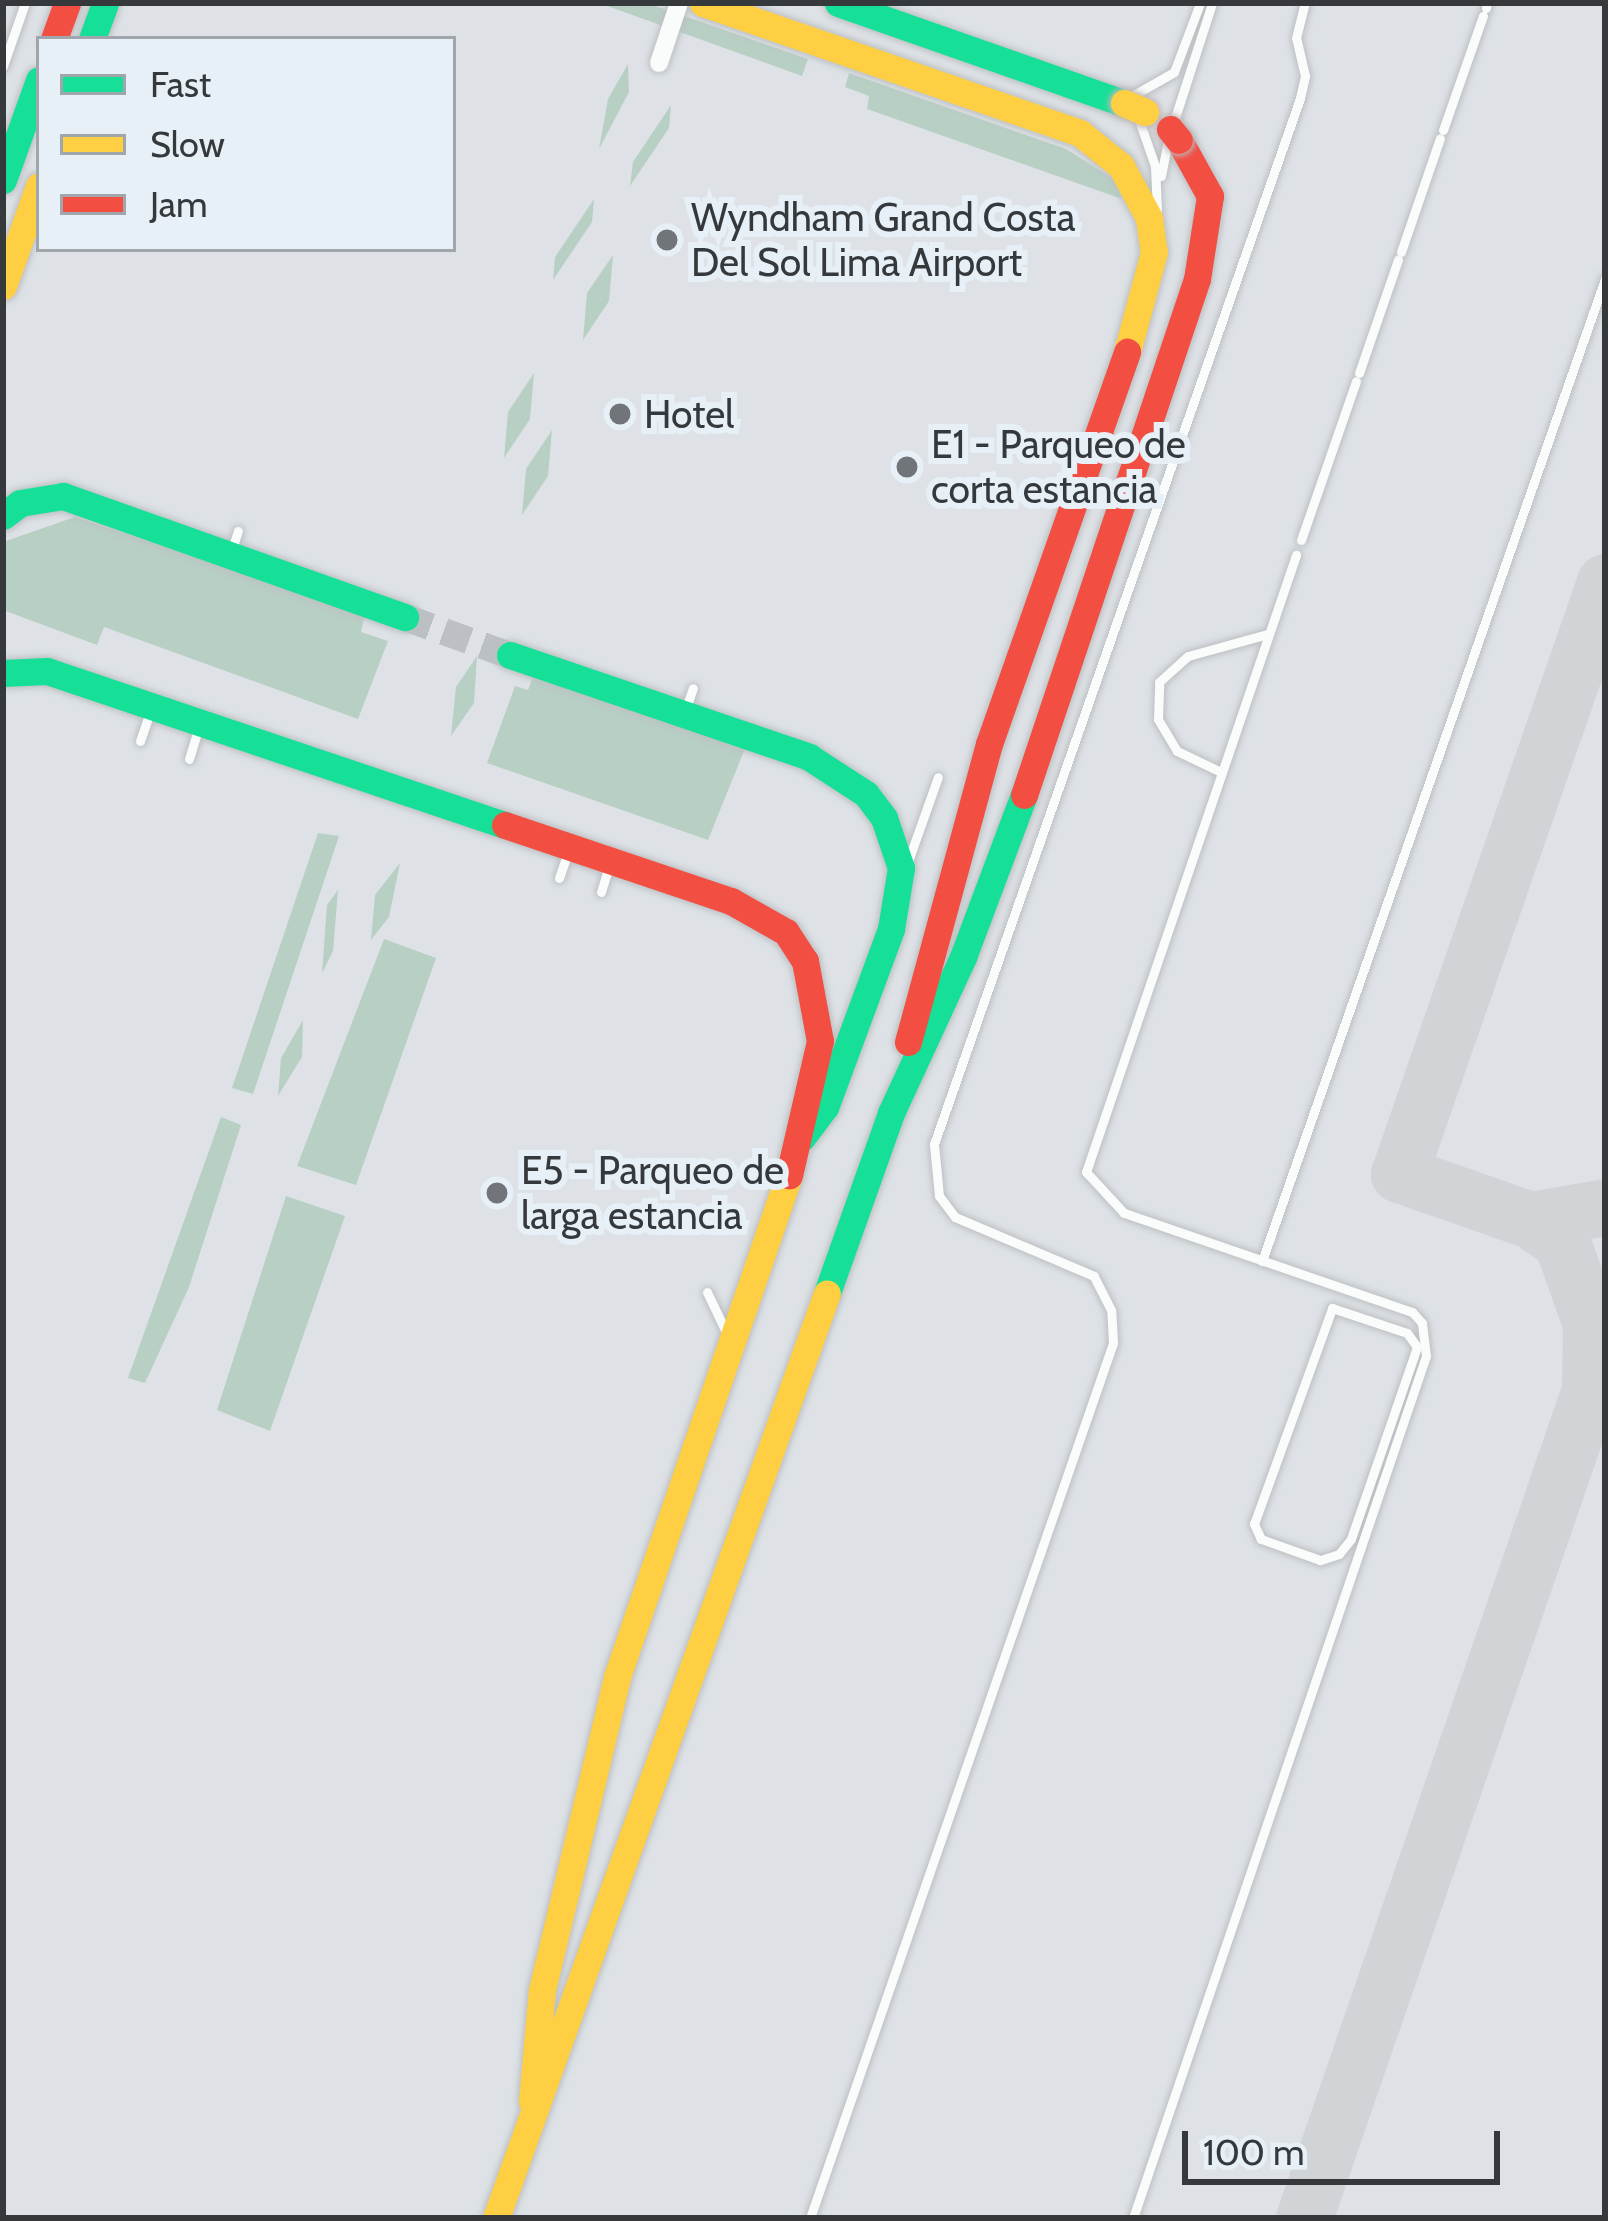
<!DOCTYPE html>
<html>
<head>
<meta charset="utf-8">
<style>
  body { margin:0 }
  #map { position:relative; width:1608px; height:2221px; overflow:hidden; background:#dee2e6; font-family:Cabin,sans-serif }
  div>[style] { position:absolute }
  [style*='--x'] { left:calc(var(--x)*1px); top:calc(var(--y)*1px); width:calc(var(--w)*1px); rotate:calc(var(--a)*1deg) }
  .green>* { inset:0; background:#b8cfc4 }
  .taxiway>* { height:57px; margin:-28.5px; padding:0 28.5px; transform-origin:28.5px; border-radius:28.5px; background:#d1d4d6 }
  .secondary-tunnel>* { height:27px; margin-top:-13.5px; transform-origin:0; background:repeating-linear-gradient(90deg,#bcc0c4 0 27px,transparent 0 41px) }
  .roads { filter:drop-shadow(0 0 3px #bcc0c3) drop-shadow(0 0 3px #bcc0c3) }
  .lane>* { height:9px; margin:-4.5px; padding:0 4.5px; transform-origin:4.5px; border-radius:4.5px; background:#fafbfb }
  .street>* { height:18px; margin:-9px; padding:0 9px; transform-origin:9px; border-radius:9px; background:#fafbfb }
  .fast>* { height:27px; margin:-13.5px; padding:0 13.5px; transform-origin:13.5px; border-radius:13.5px; background:#16e098 }
  .slow>* { height:27px; margin:-13.5px; padding:0 13.5px; transform-origin:13.5px; border-radius:13.5px; background:#ffcf43 }
  .jam>* { height:27px; margin:-13.5px; padding:0 13.5px; transform-origin:13.5px; border-radius:13.5px; background:#f24e42 }
  .bridges { filter:drop-shadow(0 0 3px #c0b8b9) drop-shadow(0 0 3px #c0b8b9) }
  .slow-bridge>* { height:27px; margin:-13.5px; padding:0 13.5px; transform-origin:13.5px; border-radius:13.5px; background:#ffcf43 }
  .jam-bridge>* { height:27px; margin:-13.5px; padding:0 13.5px; transform-origin:13.5px; border-radius:13.5px; background:#f24e42 }
  .dots>* { width:33px; height:33px; translate:-50% -50%; box-sizing:border-box; border:6px solid #e7f0f7; border-radius:50% }
  span { translate:-50% -50%; white-space:nowrap; text-align:center; line-height:1.15; -webkit-text-stroke:12px #e7f0f7; paint-order:stroke }
  .poi-label { font-size:39px; color:#36393c }
  .left { translate:0 -50%; text-align:left }
  .frame { position:absolute; inset:0; border:6px solid #36393c; pointer-events:none }
  .legend { position:absolute; left:36px; top:36px; width:420px; height:216px; box-sizing:border-box; background:#e7f0f7; border:3px solid #a0a7ac; margin:0; padding:15px 21px; list-style:none; font-size:36px; color:#36393c }
  .legend li { display:flex; align-items:center; gap:24px; height:60px }
  .legend b { width:60px; border:3px solid #a0a7ac }
  .scale { position:absolute; left:1182px; top:2131px; width:318px; height:54px; box-sizing:border-box; border:6px solid #36393c; border-top:0; padding-left:15px; font-size:36px; line-height:42px; white-space:nowrap; color:#36393c; -webkit-text-stroke:9px #e7f0f7; paint-order:stroke }
</style>
</head>
<body>
<div id="map">
  <div class="green">
    <i style="clip-path:polygon(599px 3px,647px 3px,808px 59px,802px 76px)"></i>
    <i style="clip-path:polygon(628px 64px,629px 92px,599px 149px,608px 99px)"></i>
    <i style="clip-path:polygon(849px 73px,1066px 149px,1115px 180px,1122px 199px,867px 109px,869px 96px,845px 87px)"></i>
    <i style="clip-path:polygon(671px 105px,669px 128px,630px 186px,633px 162px)"></i>
    <i style="clip-path:polygon(594px 199px,592px 222px,553px 280px,555px 257px)"></i>
    <i style="clip-path:polygon(613px 255px,609px 301px,583px 340px,587px 293px)"></i>
    <i style="clip-path:polygon(534px 373px,530px 419px,504px 458px,508px 412px)"></i>
    <i style="clip-path:polygon(552px 430px,548px 476px,522px 515px,526px 469px)"></i>
    <i style="clip-path:polygon(75px 517px,365px 614px,361px 632px,388px 641px,358px 719px,104px 627px,97px 645px,3px 610px,3px 542px)"></i>
    <i style="clip-path:polygon(477px 656px,474px 703px,451px 736px,456px 687px)"></i>
    <i style="clip-path:polygon(534px 674px,746px 746px,708px 840px,487px 763px,515px 686px,528px 690px)"></i>
    <i style="clip-path:polygon(318px 833px,339px 836px,253px 1094px,232px 1088px)"></i>
    <i style="clip-path:polygon(400px 863px,389px 917px,371px 940px,375px 895px)"></i>
    <i style="clip-path:polygon(338px 890px,333px 951px,322px 973px,327px 905px)"></i>
    <i style="clip-path:polygon(384px 939px,436px 958px,356px 1185px,297px 1166px)"></i>
    <i style="clip-path:polygon(303px 1020px,302px 1057px,278px 1096px,281px 1058px)"></i>
    <i style="clip-path:polygon(221px 1117px,241px 1125px,189px 1287px,145px 1383px,128px 1378px)"></i>
    <i style="clip-path:polygon(286px 1196px,345px 1216px,270px 1431px,217px 1410px)"></i>
  </div>
  <div class="taxiway">
    <i style="--x:1531;--y:1220;--w:75;--a:-10"></i>
    <i style="--x:1590;--y:1388;--w:64;--a:-89.1"></i>
    <i style="--x:1591;--y:1324;--w:87;--a:-109.5"></i>
    <i style="--x:1562;--y:1242;--w:38;--a:-145"></i>
    <i style="--x:1531;--y:1220;--w:140;--a:-160.8"></i>
    <i style="--x:1399;--y:1174;--w:627;--a:-70.81"></i>
    <i style="--x:1304;--y:2218;--w:913;--a:-70.95"></i>
  </div>
  <div class="secondary-tunnel">
    <i style="--x:405;--y:617;--w:112;--a:19.9"></i>
  </div>
  <div class="roads">
    <div class="lane">
      <i style="--x:1486;--y:8;--w:5;--a:-79"></i>
      <i style="--x:3;--y:66;--w:67;--a:-70.8"></i>
      <i style="--x:1132;--y:96;--w:48;--a:-29.7"></i>
      <i style="--x:1174;--y:72;--w:71;--a:-69.3"></i>
      <i style="--x:1138;--y:117;--w:52;--a:70.9"></i>
      <i style="--x:1155;--y:166;--w:44;--a:87.4"></i>
      <i style="--x:1173;--y:124;--w:127;--a:-72.1"></i>
      <i style="--x:1443;--y:130;--w:121;--a:-70.7"></i>
      <i style="--x:1161;--y:176;--w:37;--a:-79"></i>
      <i style="--x:1401;--y:252;--w:120;--a:-71.1"></i>
      <i style="--x:1359;--y:373;--w:120;--a:-71"></i>
      <i style="--x:1301;--y:540;--w:168;--a:-70.9"></i>
      <i style="--x:232;--y:549;--w:19;--a:-72"></i>
      <i style="--x:685;--y:711;--w:24;--a:-71"></i>
      <i style="--x:140;--y:741;--w:31;--a:-71"></i>
      <i style="--x:189;--y:759;--w:34;--a:-73"></i>
      <i style="--x:1221;--y:772;--w:49;--a:-154.5"></i>
      <i style="--x:1177;--y:751;--w:37;--a:-121"></i>
      <i style="--x:1158;--y:719;--w:37;--a:-88"></i>
      <i style="--x:1159;--y:682;--w:39;--a:-42"></i>
      <i style="--x:1188;--y:656;--w:83;--a:-15.4"></i>
      <i style="--x:907;--y:864;--w:92;--a:-70.4"></i>
      <i style="--x:559;--y:878;--w:31;--a:-71"></i>
      <i style="--x:601;--y:892;--w:27;--a:-73"></i>
      <i style="--x:1262;--y:1261;--w:1040;--a:-70.75"></i>
      <i style="--x:707;--y:1292;--w:49;--a:64.5"></i>
      <i style="--x:1332;--y:1308;--w:79;--a:18.4"></i>
      <i style="--x:1407;--y:1333;--w:17;--a:54"></i>
      <i style="--x:1417;--y:1347;--w:203;--a:109"></i>
      <i style="--x:1351;--y:1539;--w:19;--a:129"></i>
      <i style="--x:1339;--y:1554;--w:20;--a:162"></i>
      <i style="--x:1320;--y:1560;--w:63;--a:-160.4"></i>
      <i style="--x:1261;--y:1539;--w:17;--a:-115"></i>
      <i style="--x:1254;--y:1524;--w:230;--a:-70.1"></i>
      <i style="--x:810;--y:2218;--w:926;--a:-70.9"></i>
      <i style="--x:1113;--y:1343;--w:33;--a:-93"></i>
      <i style="--x:1111;--y:1310;--w:38;--a:-117"></i>
      <i style="--x:1094;--y:1276;--w:151;--a:-157"></i>
      <i style="--x:955;--y:1217;--w:26;--a:-127"></i>
      <i style="--x:939;--y:1196;--w:52;--a:-95.5"></i>
      <i style="--x:934;--y:1144;--w:1108;--a:-70.71"></i>
      <i style="--x:1300;--y:98;--w:23;--a:-77"></i>
      <i style="--x:1305;--y:76;--w:39;--a:-103"></i>
      <i style="--x:1296;--y:38;--w:36;--a:-76"></i>
      <i style="--x:1133;--y:2218;--w:910;--a:-71.23"></i>
      <i style="--x:1426;--y:1356;--w:33;--a:-97"></i>
      <i style="--x:1422;--y:1323;--w:15;--a:-132"></i>
      <i style="--x:1412;--y:1312;--w:305;--a:-161"></i>
      <i style="--x:1124;--y:1213;--w:56;--a:-132.8"></i>
      <i style="--x:1086;--y:1172;--w:652;--a:-71.2"></i>
    </div>
    <div class="street">
      <i style="--x:659;--y:63;--w:63;--a:-71.6"></i>
    </div>
    <div class="fast">
      <i style="--x:838;--y:3;--w:303;--a:19.3"></i>
      <i style="--x:92;--y:39;--w:38;--a:-70"></i>
      <i style="--x:3;--y:180;--w:106;--a:-70.2"></i>
      <i style="--x:3;--y:516;--w:21;--a:-37"></i>
      <i style="--x:20;--y:503;--w:44;--a:-9.2"></i>
      <i style="--x:63;--y:496;--w:363;--a:19.5"></i>
      <i style="--x:510;--y:655;--w:316;--a:18.8"></i>
      <i style="--x:809;--y:757;--w:68;--a:33"></i>
      <i style="--x:866;--y:794;--w:30;--a:53"></i>
      <i style="--x:884;--y:818;--w:53;--a:71.2"></i>
      <i style="--x:901;--y:868;--w:62;--a:99.3"></i>
      <i style="--x:891;--y:929;--w:190;--a:110.3"></i>
      <i style="--x:825;--y:1107;--w:38;--a:127"></i>
      <i style="--x:3;--y:673;--w:44;--a:-2.6"></i>
      <i style="--x:47;--y:671;--w:483;--a:18.6"></i>
      <i style="--x:827;--y:1293;--w:191;--a:-70.4"></i>
      <i style="--x:891;--y:1113;--w:172;--a:-65.2"></i>
      <i style="--x:963;--y:957;--w:173;--a:-69.4"></i>
    </div>
    <div class="slow">
      <i style="--x:703;--y:3;--w:399;--a:19"></i>
      <i style="--x:1080;--y:133;--w:53;--a:38.8"></i>
      <i style="--x:1121;--y:166;--w:59;--a:61.7"></i>
      <i style="--x:1149;--y:218;--w:34;--a:82"></i>
      <i style="--x:1154;--y:252;--w:104;--a:105.1"></i>
      <i style="--x:3;--y:286;--w:106;--a:-70.2"></i>
      <i style="--x:532;--y:2101;--w:111;--a:-84.9"></i>
      <i style="--x:542;--y:1990;--w:322;--a:-76.5"></i>
      <i style="--x:617;--y:1677;--w:531;--a:-71.09"></i>
      <i style="--x:496;--y:2218;--w:982;--a:-70.31"></i>
    </div>
    <div class="jam">
      <i style="--x:54;--y:39;--w:38;--a:-70"></i>
      <i style="--x:1024;--y:795;--w:544;--a:-71.47"></i>
      <i style="--x:1197;--y:279;--w:84;--a:-81.1"></i>
      <i style="--x:1210;--y:196;--w:64;--a:-119"></i>
      <i style="--x:505;--y:825;--w:238;--a:18.6"></i>
      <i style="--x:731;--y:901;--w:63;--a:29.4"></i>
      <i style="--x:786;--y:932;--w:35;--a:57"></i>
      <i style="--x:805;--y:961;--w:81;--a:79.4"></i>
      <i style="--x:820;--y:1041;--w:138;--a:103"></i>
      <i style="--x:908;--y:1042;--w:309;--a:-74.8"></i>
      <i style="--x:989;--y:744;--w:416;--a:-70.6"></i>
    </div>
  </div>
  <div class="bridges">
    <div class="slow-bridge">
      <i style="--x:1124;--y:103;--w:23;--a:23"></i>
    </div>
    <div class="jam-bridge">
      <i style="--x:1170;--y:129;--w:14;--a:51"></i>
    </div>
  </div>
  <div class="dots">
    <i style="left:667px;top:240px;background:#717478"></i>
    <i style="left:620px;top:414px;background:#717478"></i>
    <i style="left:907px;top:467px;background:#717478"></i>
    <i style="left:497px;top:1193px;background:#717478"></i>
  </div>
  <div class="poi-label">
    <span class="left" style="left:691px;top:240px">Wyndham Grand Costa<br>Del Sol Lima Airport</span>
    <span class="left" style="left:644px;top:414px">Hotel</span>
    <span class="left" style="left:931px;top:467px">E1 - Parqueo de<br>corta estancia</span>
    <span class="left" style="left:521px;top:1193px">E5 - Parqueo de<br>larga estancia</span>
  </div>
  <div class="frame"></div>
  <ul class="legend">
  <li><b style="height:15px;background:#16e098"></b>Fast</li>
  <li><b style="height:15px;background:#ffcf43"></b>Slow</li>
  <li><b style="height:15px;background:#f24e42"></b>Jam</li>
  </ul>
  <div class="scale">100 m</div>
</div>
</body>
</html>
